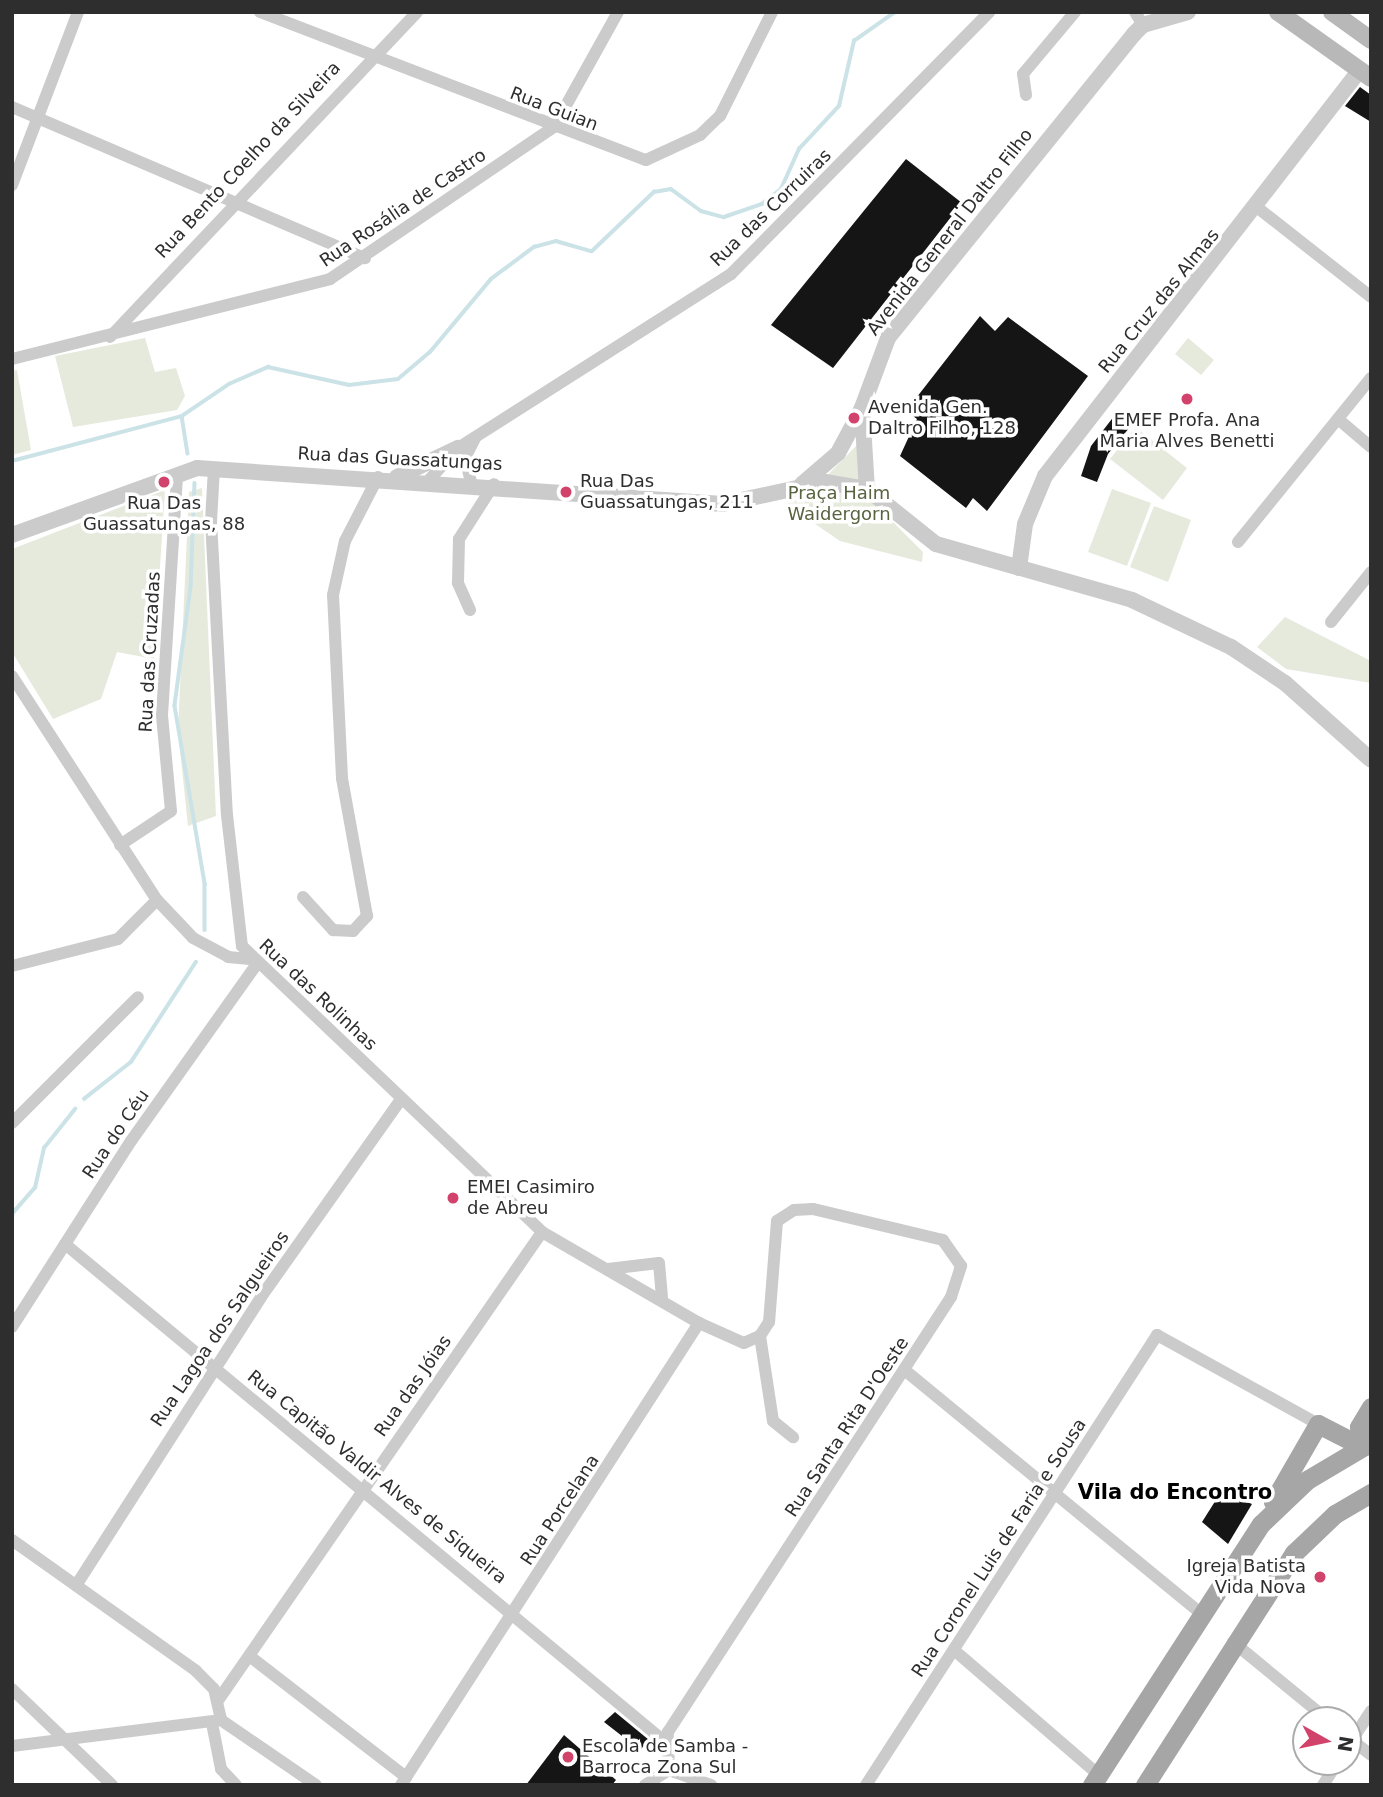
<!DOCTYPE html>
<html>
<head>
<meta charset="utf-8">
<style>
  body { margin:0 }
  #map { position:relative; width:1383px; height:1797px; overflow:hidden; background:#fff; font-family:"DejaVu Sans",sans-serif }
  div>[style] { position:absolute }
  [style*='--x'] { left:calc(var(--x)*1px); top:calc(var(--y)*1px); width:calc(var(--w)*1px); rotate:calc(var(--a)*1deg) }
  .green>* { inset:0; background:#e6eadd }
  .stream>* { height:3.5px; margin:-1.75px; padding:0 1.75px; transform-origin:1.75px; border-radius:1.75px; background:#cbe2e7 }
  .building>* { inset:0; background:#151515 }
  .minor>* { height:12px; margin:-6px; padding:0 6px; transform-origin:6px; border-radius:6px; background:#cbcbcb }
  .tertiary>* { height:16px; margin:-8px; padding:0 8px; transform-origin:8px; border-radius:8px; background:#cbcbcb }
  .secondary>* { height:18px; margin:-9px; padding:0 9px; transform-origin:9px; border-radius:9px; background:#b8b8b8 }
  .primary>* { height:19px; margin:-9.5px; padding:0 9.5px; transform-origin:9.5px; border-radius:9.5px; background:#a6a6a6 }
  .dots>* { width:19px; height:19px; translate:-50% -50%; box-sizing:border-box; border:4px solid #fff; border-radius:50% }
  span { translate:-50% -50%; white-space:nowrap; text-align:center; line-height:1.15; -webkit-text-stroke:7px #fff; paint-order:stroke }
  .street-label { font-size:18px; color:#2e2e2e }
  .poi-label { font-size:18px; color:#2e2e2e }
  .left { translate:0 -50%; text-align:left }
  .right { translate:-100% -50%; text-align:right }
  .park-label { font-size:18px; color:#586440 }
  .quarter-label { font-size:21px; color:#000; font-weight:700 }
  .frame { position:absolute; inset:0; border:14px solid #2e2e2e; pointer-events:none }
  .north { position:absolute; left:1292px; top:1706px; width:70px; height:70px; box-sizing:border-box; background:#fff; border:2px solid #ababab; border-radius:50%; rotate:99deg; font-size:19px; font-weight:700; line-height:28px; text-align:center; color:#2e2e2e }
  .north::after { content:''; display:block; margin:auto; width:24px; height:32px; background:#d1436b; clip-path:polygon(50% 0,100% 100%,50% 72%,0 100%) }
</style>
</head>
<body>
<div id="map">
  <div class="green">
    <i style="clip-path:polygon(145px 338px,155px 372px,176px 368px,185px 396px,177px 410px,73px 427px,55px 356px)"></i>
    <i style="clip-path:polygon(1188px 338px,1214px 360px,1201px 375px,1175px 354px)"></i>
    <i style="clip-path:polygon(17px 370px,31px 450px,12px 455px,12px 371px)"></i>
    <i style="clip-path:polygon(1135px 427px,1187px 468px,1163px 500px,1110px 459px)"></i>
    <i style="clip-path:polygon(859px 443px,866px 495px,923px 552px,922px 562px,840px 541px,786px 504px,806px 497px)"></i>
    <i style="clip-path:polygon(202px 488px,216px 816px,188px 826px,178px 731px,189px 492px)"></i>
    <i style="clip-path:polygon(1112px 489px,1151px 503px,1127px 566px,1088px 552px)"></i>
    <i style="clip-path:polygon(165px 490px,154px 659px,117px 652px,101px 699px,53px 719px,12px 652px,12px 549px)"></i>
    <i style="clip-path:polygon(1154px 506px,1191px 520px,1168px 582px,1130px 567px)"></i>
    <i style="clip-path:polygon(1285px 617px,1371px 661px,1371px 683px,1286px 669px,1257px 647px)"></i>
  </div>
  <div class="stream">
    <i style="--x:182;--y:416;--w:38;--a:81"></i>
    <i style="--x:12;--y:461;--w:176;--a:-14.8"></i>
    <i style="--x:182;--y:416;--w:57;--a:-34.2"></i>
    <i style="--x:229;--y:384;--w:43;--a:-23.6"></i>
    <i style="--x:268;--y:367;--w:83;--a:12.5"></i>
    <i style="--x:349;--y:385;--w:49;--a:-7"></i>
    <i style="--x:398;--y:379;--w:42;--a:-40.2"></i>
    <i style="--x:430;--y:352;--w:95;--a:-50.1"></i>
    <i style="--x:491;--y:279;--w:54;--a:-36.7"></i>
    <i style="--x:534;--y:247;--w:23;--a:-15"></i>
    <i style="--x:556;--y:241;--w:37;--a:16"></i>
    <i style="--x:592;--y:251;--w:86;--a:-43.6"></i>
    <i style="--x:654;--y:192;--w:17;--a:-10"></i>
    <i style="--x:671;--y:189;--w:37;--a:36"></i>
    <i style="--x:701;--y:211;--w:24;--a:15"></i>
    <i style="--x:724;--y:217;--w:40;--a:-18.9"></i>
    <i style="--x:762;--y:204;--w:24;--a:-38"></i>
    <i style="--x:781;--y:189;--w:44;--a:-65.8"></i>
    <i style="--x:799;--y:149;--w:59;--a:-47.1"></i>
    <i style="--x:839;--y:106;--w:67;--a:-77"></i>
    <i style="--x:854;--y:41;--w:50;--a:-35.3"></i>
    <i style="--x:195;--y:483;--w:104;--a:92.2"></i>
    <i style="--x:191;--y:587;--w:120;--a:97.7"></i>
    <i style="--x:175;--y:706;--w:181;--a:80.4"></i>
    <i style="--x:205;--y:884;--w:46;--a:90"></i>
    <i style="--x:84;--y:1099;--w:60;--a:-38.2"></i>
    <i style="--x:131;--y:1062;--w:119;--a:-57"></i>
    <i style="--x:12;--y:1214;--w:35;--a:-49"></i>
    <i style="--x:35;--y:1188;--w:41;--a:-77.3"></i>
    <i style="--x:44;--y:1148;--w:50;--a:-51.5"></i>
  </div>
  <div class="building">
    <i style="clip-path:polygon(1360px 87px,1371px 95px,1371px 122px,1345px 106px)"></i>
    <i style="clip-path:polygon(906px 159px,962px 203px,833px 368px,771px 325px)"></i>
    <i style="clip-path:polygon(980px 316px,995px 331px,1008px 317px,1088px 376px,987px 511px,973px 498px,966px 508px,900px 456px,917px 419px,906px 411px)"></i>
    <i style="clip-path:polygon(1118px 411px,1134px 422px,1108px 454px,1097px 482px,1081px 476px,1091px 446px)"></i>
    <i style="clip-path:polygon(1221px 1492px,1252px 1504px,1228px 1544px,1202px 1522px)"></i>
    <i style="clip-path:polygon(615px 1712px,649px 1740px,640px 1750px,604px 1722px)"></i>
    <i style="clip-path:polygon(564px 1735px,616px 1780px,612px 1785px,526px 1785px)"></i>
  </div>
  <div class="minor">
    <i style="--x:260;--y:12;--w:413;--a:21"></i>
    <i style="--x:646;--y:160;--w:60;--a:-24.8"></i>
    <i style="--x:700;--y:135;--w:28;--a:-44"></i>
    <i style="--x:720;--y:116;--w:116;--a:-63.4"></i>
    <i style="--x:1135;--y:12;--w:15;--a:58"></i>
    <i style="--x:1026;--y:95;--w:21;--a:-98"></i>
    <i style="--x:1023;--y:74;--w:81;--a:-50"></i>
    <i style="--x:12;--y:107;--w:384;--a:23.2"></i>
    <i style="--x:12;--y:185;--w:185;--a:-69.1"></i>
    <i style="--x:1258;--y:208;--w:144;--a:38.2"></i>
    <i style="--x:110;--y:337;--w:447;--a:-46.6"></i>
    <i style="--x:12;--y:359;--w:328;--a:-14.1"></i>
    <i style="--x:330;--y:279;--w:271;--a:-34.2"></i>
    <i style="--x:554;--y:127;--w:132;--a:-60.9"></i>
    <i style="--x:1338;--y:419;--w:43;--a:40.3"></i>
    <i style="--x:214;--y:468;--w:53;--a:93.2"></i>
    <i style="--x:211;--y:521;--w:294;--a:86.9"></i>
    <i style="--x:227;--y:815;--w:132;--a:83.5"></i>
    <i style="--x:242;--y:946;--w:414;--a:43.6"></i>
    <i style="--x:542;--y:1232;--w:181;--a:30.1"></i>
    <i style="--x:699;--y:1323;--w:49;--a:24"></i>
    <i style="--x:744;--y:1343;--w:17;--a:-24"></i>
    <i style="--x:429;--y:480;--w:43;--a:-47.8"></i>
    <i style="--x:458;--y:448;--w:324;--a:-32.5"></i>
    <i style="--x:731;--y:274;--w:368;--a:-45.4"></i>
    <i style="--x:471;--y:482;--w:25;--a:-104"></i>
    <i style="--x:465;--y:458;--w:22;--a:-63"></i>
    <i style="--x:1238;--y:542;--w:211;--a:-51"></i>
    <i style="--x:470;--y:610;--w:30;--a:-114"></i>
    <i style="--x:458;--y:583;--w:44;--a:-88.7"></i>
    <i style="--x:459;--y:539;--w:65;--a:-57.5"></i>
    <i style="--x:1331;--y:622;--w:64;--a:-51.3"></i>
    <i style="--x:12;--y:676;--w:267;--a:57.1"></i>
    <i style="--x:157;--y:900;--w:52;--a:46.5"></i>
    <i style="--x:193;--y:938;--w:40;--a:28"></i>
    <i style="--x:228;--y:957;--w:22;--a:5"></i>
    <i style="--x:120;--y:845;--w:61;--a:-33.7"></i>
    <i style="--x:171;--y:811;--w:96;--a:-95.4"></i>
    <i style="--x:162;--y:715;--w:241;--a:-86.4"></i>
    <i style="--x:303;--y:897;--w:45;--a:47.7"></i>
    <i style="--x:333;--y:930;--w:20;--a:3"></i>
    <i style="--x:353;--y:931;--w:21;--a:-47"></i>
    <i style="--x:367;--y:916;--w:140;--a:-100.3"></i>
    <i style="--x:342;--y:778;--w:183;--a:-92.8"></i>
    <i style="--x:333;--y:595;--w:55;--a:-77.5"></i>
    <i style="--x:345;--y:541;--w:72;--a:-62.7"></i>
    <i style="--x:12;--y:966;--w:109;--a:-14.3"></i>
    <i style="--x:118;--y:939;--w:55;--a:-45"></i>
    <i style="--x:12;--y:1123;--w:178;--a:-45"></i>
    <i style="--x:65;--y:1244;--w:778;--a:39.68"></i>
    <i style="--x:608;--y:1269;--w:51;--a:-6.7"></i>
    <i style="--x:659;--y:1263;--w:34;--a:85"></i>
    <i style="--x:12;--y:1327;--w:221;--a:-57.4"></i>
    <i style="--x:131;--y:1141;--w:216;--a:-54.6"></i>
    <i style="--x:907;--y:1372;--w:382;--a:39.4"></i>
    <i style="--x:12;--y:1540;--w:226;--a:35.4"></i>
    <i style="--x:196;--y:1671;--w:25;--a:45"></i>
    <i style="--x:214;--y:1689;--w:32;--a:77"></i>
    <i style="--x:221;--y:1720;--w:115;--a:34.4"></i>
    <i style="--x:77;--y:1584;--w:341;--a:-57.3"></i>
    <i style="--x:261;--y:1297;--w:242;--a:-54.7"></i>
    <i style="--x:1233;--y:1642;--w:123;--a:39.4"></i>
    <i style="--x:954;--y:1650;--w:191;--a:40.8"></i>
    <i style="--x:252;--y:1658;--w:195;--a:37.7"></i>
    <i style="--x:12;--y:1689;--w:139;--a:43.8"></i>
    <i style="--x:219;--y:1699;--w:568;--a:-55.33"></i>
    <i style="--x:212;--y:1723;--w:47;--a:78.9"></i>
    <i style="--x:221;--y:1769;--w:22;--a:47"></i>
    <i style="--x:1348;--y:1737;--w:29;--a:38"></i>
    <i style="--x:12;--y:1746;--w:211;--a:-7.1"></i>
    <i style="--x:1348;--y:1746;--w:42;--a:-56.7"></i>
    <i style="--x:669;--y:1770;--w:38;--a:-92"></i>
    <i style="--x:668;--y:1732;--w:519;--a:-56.95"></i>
    <i style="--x:951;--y:1297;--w:33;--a:-72"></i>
    <i style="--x:961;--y:1266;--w:32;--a:-125"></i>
    <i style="--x:943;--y:1240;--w:134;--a:-166.6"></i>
    <i style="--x:813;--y:1209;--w:19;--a:177"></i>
    <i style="--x:794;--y:1210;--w:20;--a:147"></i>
    <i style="--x:777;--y:1221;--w:101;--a:94.5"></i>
    <i style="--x:769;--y:1322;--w:17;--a:123"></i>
    <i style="--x:760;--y:1336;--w:86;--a:81.3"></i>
    <i style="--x:773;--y:1421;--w:26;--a:39"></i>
    <i style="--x:401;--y:1785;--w:550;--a:-57.18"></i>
    <i style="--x:645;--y:1785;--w:28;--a:-32"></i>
    <i style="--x:669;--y:1770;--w:45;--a:19.7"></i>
    <i style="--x:866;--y:1785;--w:536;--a:-57.11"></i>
    <i style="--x:1157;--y:1335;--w:184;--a:28.9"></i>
    <i style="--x:1323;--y:1785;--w:27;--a:-57"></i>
  </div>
  <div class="tertiary">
    <i style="--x:1188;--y:12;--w:47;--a:163.9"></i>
    <i style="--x:1143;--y:25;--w:13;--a:135"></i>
    <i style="--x:1134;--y:34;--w:391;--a:129"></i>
    <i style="--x:888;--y:338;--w:75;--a:110.4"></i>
    <i style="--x:862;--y:408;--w:81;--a:86.5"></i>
    <i style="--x:867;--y:489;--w:88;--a:38.6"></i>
    <i style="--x:936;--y:544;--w:204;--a:15.9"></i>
    <i style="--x:1132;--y:600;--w:110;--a:25.4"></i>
    <i style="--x:1231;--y:647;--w:65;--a:33.7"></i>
    <i style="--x:1285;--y:683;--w:115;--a:41.8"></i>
    <i style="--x:397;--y:477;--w:68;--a:-25.4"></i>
    <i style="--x:802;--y:484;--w:48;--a:-40.7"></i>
    <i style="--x:838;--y:453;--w:51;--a:-61.9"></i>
    <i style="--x:12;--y:535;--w:197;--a:-19.9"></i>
    <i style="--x:197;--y:468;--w:527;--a:3.92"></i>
    <i style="--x:723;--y:504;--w:104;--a:-12.2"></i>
    <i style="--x:825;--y:482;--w:43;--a:9.5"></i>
    <i style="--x:1019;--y:568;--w:44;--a:-82.2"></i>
    <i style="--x:1025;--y:524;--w:52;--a:-67.4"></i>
    <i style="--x:1045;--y:476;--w:512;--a:-52.21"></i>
  </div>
  <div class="secondary">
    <i style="--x:1278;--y:12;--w:114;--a:35.4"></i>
    <i style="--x:1332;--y:12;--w:48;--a:35.7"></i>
  </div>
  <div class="primary">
    <i style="--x:1371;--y:1407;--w:23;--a:121"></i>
    <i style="--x:1359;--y:1427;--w:22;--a:58"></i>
    <i style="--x:1273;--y:1502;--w:90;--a:-60"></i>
    <i style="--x:1318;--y:1424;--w:48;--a:27.1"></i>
    <i style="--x:1092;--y:1785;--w:311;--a:-57.1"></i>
    <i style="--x:1261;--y:1524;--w:64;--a:-43.7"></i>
    <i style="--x:1307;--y:1480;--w:74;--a:-30.7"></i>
    <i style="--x:1145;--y:1785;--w:276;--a:-57.3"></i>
    <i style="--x:1294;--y:1553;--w:57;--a:-43.6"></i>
    <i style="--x:1335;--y:1514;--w:42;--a:-30.3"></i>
  </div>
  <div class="dots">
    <i style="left:1187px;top:399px;background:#d1436b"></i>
    <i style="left:854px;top:418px;background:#d1436b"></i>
    <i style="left:164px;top:482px;background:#d1436b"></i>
    <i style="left:566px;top:492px;background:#d1436b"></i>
    <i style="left:453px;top:1198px;background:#d1436b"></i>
    <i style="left:1320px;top:1577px;background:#d1436b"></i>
    <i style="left:568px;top:1757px;background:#d1436b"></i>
  </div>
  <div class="street-label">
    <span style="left:554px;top:109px;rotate:21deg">Rua Guian</span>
    <span style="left:248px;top:160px;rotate:-47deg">Rua Bento Coelho da Silveira</span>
    <span style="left:403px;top:208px;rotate:-34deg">Rua Rosália de Castro</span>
    <span style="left:771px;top:208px;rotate:-44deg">Rua das Corruiras</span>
    <span style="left:950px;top:232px;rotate:-52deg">Avenida General Daltro Filho</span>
    <span style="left:1159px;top:301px;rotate:-51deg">Rua Cruz das Almas</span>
    <span style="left:400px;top:459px;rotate:3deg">Rua das Guassatungas</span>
    <span style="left:150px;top:652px;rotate:-87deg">Rua das Cruzadas</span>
    <span style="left:318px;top:995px;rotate:43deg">Rua das Rolinhas</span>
    <span style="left:116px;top:1134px;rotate:-56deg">Rua do Céu</span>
    <span style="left:220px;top:1329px;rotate:-56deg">Rua Lagoa dos Salgueiros</span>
    <span style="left:413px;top:1386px;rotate:-55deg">Rua das Jóias</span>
    <span style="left:847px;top:1427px;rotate:-57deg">Rua Santa Rita D'Oeste</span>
    <span style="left:377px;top:1477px;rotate:39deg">Rua Capitão Valdir Alves de Siqueira</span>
    <span style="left:560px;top:1510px;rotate:-57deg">Rua Porcelana</span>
    <span style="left:999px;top:1548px;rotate:-57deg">Rua Coronel Luis de Faria e Sousa</span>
  </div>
  <div class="poi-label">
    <span class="left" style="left:868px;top:418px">Avenida Gen.<br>Daltro Filho, 128</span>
    <span style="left:1187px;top:431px">EMEF Profa. Ana<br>Maria Alves Benetti</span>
    <span class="left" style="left:580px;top:492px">Rua Das<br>Guassatungas, 211</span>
    <span style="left:164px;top:514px">Rua Das<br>Guassatungas, 88</span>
    <span class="left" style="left:467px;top:1198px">EMEI Casimiro<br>de Abreu</span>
    <span class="right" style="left:1306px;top:1577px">Igreja Batista<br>Vida Nova</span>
    <span class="left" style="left:582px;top:1757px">Escola de Samba -<br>Barroca Zona Sul</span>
  </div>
  <div class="park-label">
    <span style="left:839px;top:504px">Praça Haim<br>Waidergorn</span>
  </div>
  <div class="quarter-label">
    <span style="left:1175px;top:1492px">Vila do Encontro</span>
  </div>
  <div class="frame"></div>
  <div class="north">N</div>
</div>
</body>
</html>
